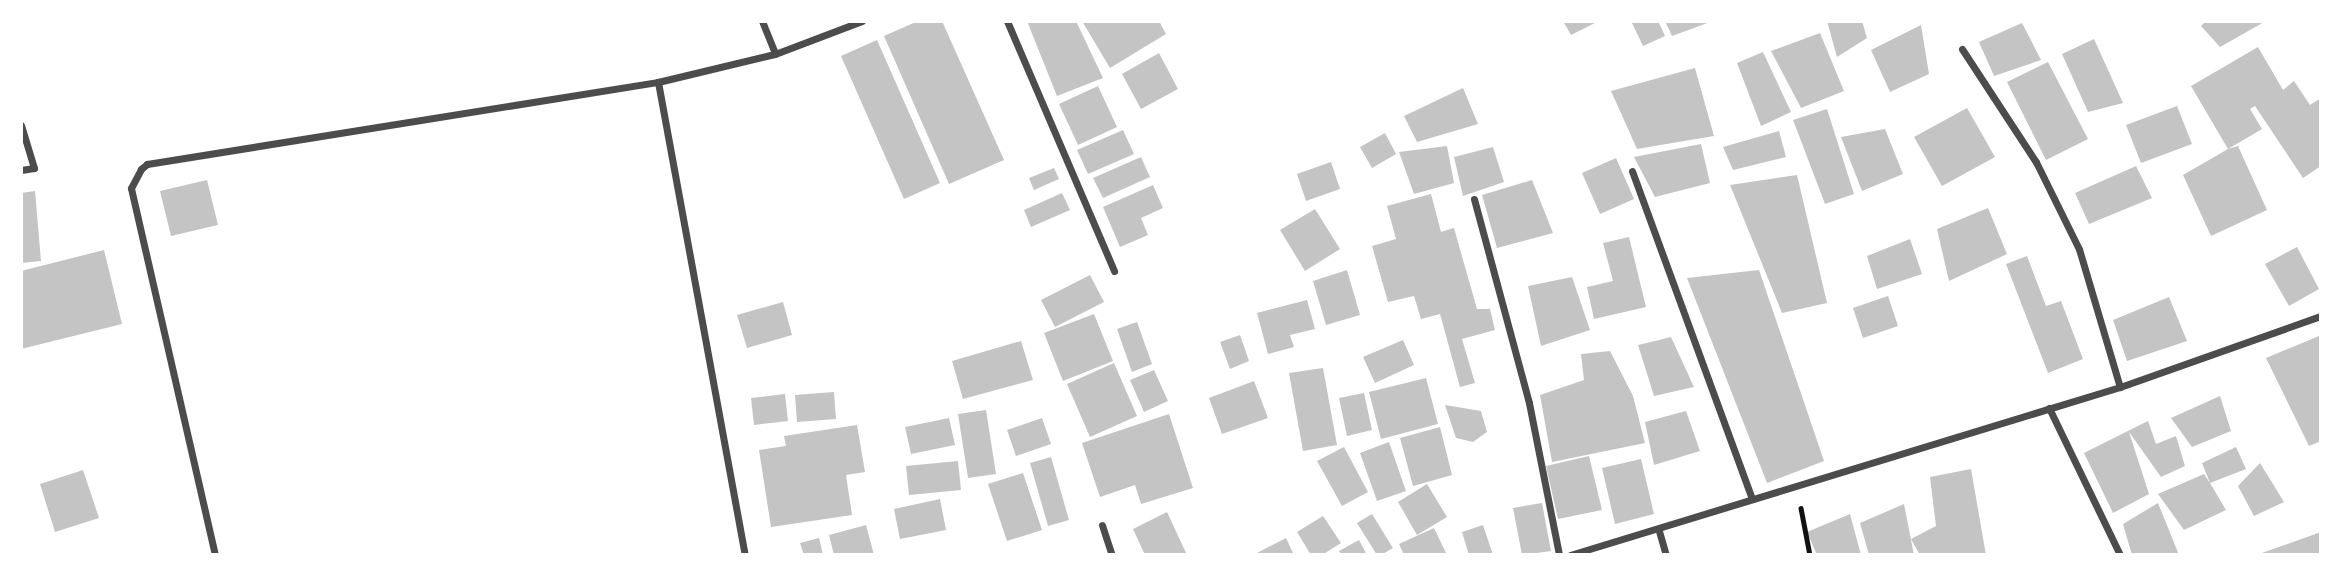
<!DOCTYPE html>
<html>
<head>
<meta charset="utf-8">
<style>
  body { margin:0 }
  #map { position:relative; width:2342px; height:576px; overflow:hidden; background:#fff; font-family:Manrope,sans-serif }
  div>[style] { position:absolute }
  [style*='--x'] { left:calc(var(--x)*1px); top:calc(var(--y)*1px); width:calc(var(--w)*1px); rotate:calc(var(--a)*1deg) }
  .building>* { inset:0; background:#c4c4c4 }
  .path>* { height:4.5px; margin:-2.25px; padding:0 2.25px; transform-origin:2.25px; border-radius:2.25px; background:#111 }
  .minor>* { height:7px; margin:-3.5px; padding:0 3.5px; transform-origin:3.5px; border-radius:3.5px; background:#4c4c4c }
  span { translate:-50% -50%; white-space:nowrap; text-align:center; line-height:1.15; -webkit-text-stroke:5px #fff; paint-order:stroke }
  .frame { position:absolute; inset:0; border:23px solid #fff; pointer-events:none }
</style>
</head>
<body>
<div id="map">
  <div class="building">
    <i style="clip-path:polygon(918px 21px,942px 21px,1004px 160px,949px 184px,884px 36px)"></i>
    <i style="clip-path:polygon(1027px 21px,1076px 21px,1103px 78px,1057px 96px)"></i>
    <i style="clip-path:polygon(1082px 21px,1159px 21px,1166px 34px,1110px 68px)"></i>
    <i style="clip-path:polygon(1563px 21px,1599px 21px,1571px 35px)"></i>
    <i style="clip-path:polygon(1631px 21px,1658px 21px,1665px 36px,1643px 46px)"></i>
    <i style="clip-path:polygon(1665px 21px,1713px 21px,1672px 36px)"></i>
    <i style="clip-path:polygon(1827px 21px,1862px 21px,1867px 38px,1837px 57px)"></i>
    <i style="clip-path:polygon(2206px 21px,2266px 21px,2220px 47px,2201px 26px)"></i>
    <i style="clip-path:polygon(2022px 23px,2041px 60px,1994px 76px,1979px 42px)"></i>
    <i style="clip-path:polygon(1921px 25px,1929px 74px,1890px 92px,1871px 50px)"></i>
    <i style="clip-path:polygon(1820px 33px,1844px 91px,1801px 108px,1771px 51px)"></i>
    <i style="clip-path:polygon(2094px 39px,2123px 103px,2088px 112px,2062px 54px)"></i>
    <i style="clip-path:polygon(877px 40px,940px 183px,904px 199px,841px 56px)"></i>
    <i style="clip-path:polygon(2258px 47px,2283px 90px,2294px 81px,2310px 105px,2321px 98px,2321px 166px,2303px 178px,2255px 106px,2250px 109px,2262px 129px,2228px 149px,2238px 146px,2267px 210px,2211px 236px,2183px 175px,2228px 149px,2191px 86px)"></i>
    <i style="clip-path:polygon(1763px 52px,1791px 112px,1761px 126px,1737px 63px)"></i>
    <i style="clip-path:polygon(1159px 53px,1178px 89px,1141px 109px,1122px 74px)"></i>
    <i style="clip-path:polygon(2048px 62px,2088px 139px,2046px 160px,2007px 82px)"></i>
    <i style="clip-path:polygon(1695px 68px,1714px 136px,1637px 149px,1611px 91px)"></i>
    <i style="clip-path:polygon(1098px 86px,1117px 127px,1078px 145px,1059px 104px)"></i>
    <i style="clip-path:polygon(1463px 88px,1478px 124px,1417px 142px,1404px 116px)"></i>
    <i style="clip-path:polygon(2177px 106px,2192px 144px,2141px 163px,2126px 125px)"></i>
    <i style="clip-path:polygon(1967px 108px,1995px 157px,1942px 186px,1914px 137px)"></i>
    <i style="clip-path:polygon(1827px 109px,1854px 194px,1825px 204px,1793px 120px)"></i>
    <i style="clip-path:polygon(1885px 129px,1903px 174px,1862px 191px,1841px 137px)"></i>
    <i style="clip-path:polygon(1123px 130px,1134px 154px,1088px 174px,1077px 150px)"></i>
    <i style="clip-path:polygon(1779px 131px,1786px 157px,1733px 170px,1723px 147px)"></i>
    <i style="clip-path:polygon(1385px 133px,1396px 154px,1372px 168px,1360px 147px)"></i>
    <i style="clip-path:polygon(1701px 144px,1710px 183px,1655px 197px,1634px 157px)"></i>
    <i style="clip-path:polygon(1447px 146px,1454px 183px,1414px 194px,1399px 152px)"></i>
    <i style="clip-path:polygon(1493px 147px,1504px 182px,1463px 196px,1454px 157px)"></i>
    <i style="clip-path:polygon(1141px 157px,1150px 177px,1103px 198px,1093px 178px)"></i>
    <i style="clip-path:polygon(1616px 158px,1634px 199px,1600px 214px,1582px 173px)"></i>
    <i style="clip-path:polygon(1331px 162px,1340px 189px,1306px 201px,1297px 174px)"></i>
    <i style="clip-path:polygon(2136px 166px,2152px 198px,2089px 224px,2075px 193px)"></i>
    <i style="clip-path:polygon(1054px 168px,1059px 179px,1034px 190px,1029px 178px)"></i>
    <i style="clip-path:polygon(1797px 175px,1827px 303px,1782px 313px,1730px 185px)"></i>
    <i style="clip-path:polygon(207px 180px,218px 225px,171px 236px,160px 191px)"></i>
    <i style="clip-path:polygon(1532px 180px,1553px 233px,1497px 248px,1482px 195px)"></i>
    <i style="clip-path:polygon(1153px 185px,1163px 208px,1141px 218px,1148px 235px,1120px 247px,1103px 207px)"></i>
    <i style="clip-path:polygon(35px 191px,41px 261px,21px 263px,21px 193px)"></i>
    <i style="clip-path:polygon(1062px 193px,1070px 210px,1031px 227px,1024px 210px)"></i>
    <i style="clip-path:polygon(1431px 194px,1441px 232px,1454px 228px,1477px 309px,1490px 309px,1495px 330px,1462px 339px,1475px 383px,1460px 387px,1440px 314px,1421px 319px,1414px 296px,1388px 302px,1372px 246px,1396px 239px,1387px 206px)"></i>
    <i style="clip-path:polygon(1988px 208px,2007px 254px,1949px 281px,1937px 229px)"></i>
    <i style="clip-path:polygon(1315px 209px,1340px 249px,1305px 271px,1280px 230px)"></i>
    <i style="clip-path:polygon(1629px 237px,1646px 307px,1594px 319px,1587px 287px,1613px 281px,1603px 243px)"></i>
    <i style="clip-path:polygon(1910px 239px,1922px 274px,1877px 289px,1867px 256px)"></i>
    <i style="clip-path:polygon(2297px 247px,2319px 289px,2289px 306px,2265px 264px)"></i>
    <i style="clip-path:polygon(104px 250px,122px 324px,21px 349px,21px 271px)"></i>
    <i style="clip-path:polygon(2027px 256px,2046px 306px,2061px 301px,2083px 359px,2048px 373px,2006px 264px)"></i>
    <i style="clip-path:polygon(1347px 270px,1360px 315px,1326px 325px,1313px 281px)"></i>
    <i style="clip-path:polygon(1759px 270px,1824px 461px,1767px 483px,1687px 278px)"></i>
    <i style="clip-path:polygon(1090px 275px,1104px 302px,1055px 327px,1041px 300px)"></i>
    <i style="clip-path:polygon(1572px 277px,1590px 330px,1541px 346px,1528px 286px)"></i>
    <i style="clip-path:polygon(1888px 296px,1898px 326px,1863px 338px,1853px 308px)"></i>
    <i style="clip-path:polygon(2169px 297px,2187px 341px,2127px 361px,2113px 320px)"></i>
    <i style="clip-path:polygon(1307px 300px,1315px 329px,1290px 335px,1294px 347px,1268px 354px,1257px 313px)"></i>
    <i style="clip-path:polygon(783px 302px,792px 335px,747px 348px,737px 315px)"></i>
    <i style="clip-path:polygon(1094px 314px,1113px 361px,1063px 381px,1044px 333px)"></i>
    <i style="clip-path:polygon(1137px 322px,1152px 364px,1132px 372px,1117px 329px)"></i>
    <i style="clip-path:polygon(1240px 335px,1249px 361px,1230px 369px,1220px 342px)"></i>
    <i style="clip-path:polygon(2319px 336px,2321px 441px,2309px 446px,2266px 358px)"></i>
    <i style="clip-path:polygon(1671px 337px,1694px 387px,1654px 396px,1638px 345px)"></i>
    <i style="clip-path:polygon(1403px 340px,1414px 365px,1375px 383px,1363px 357px)"></i>
    <i style="clip-path:polygon(1021px 341px,1033px 380px,963px 399px,952px 361px)"></i>
    <i style="clip-path:polygon(1610px 351px,1633px 396px,1645px 443px,1552px 462px,1540px 395px,1584px 380px,1581px 354px)"></i>
    <i style="clip-path:polygon(1114px 363px,1137px 416px,1090px 437px,1067px 384px)"></i>
    <i style="clip-path:polygon(1323px 368px,1337px 445px,1303px 451px,1289px 373px)"></i>
    <i style="clip-path:polygon(1154px 370px,1168px 401px,1144px 412px,1130px 380px)"></i>
    <i style="clip-path:polygon(1426px 378px,1438px 424px,1381px 439px,1369px 392px)"></i>
    <i style="clip-path:polygon(1254px 381px,1268px 418px,1222px 434px,1209px 398px)"></i>
    <i style="clip-path:polygon(834px 392px,836px 419px,797px 422px,795px 395px)"></i>
    <i style="clip-path:polygon(1364px 393px,1372px 430px,1347px 436px,1339px 398px)"></i>
    <i style="clip-path:polygon(785px 394px,788px 421px,754px 425px,751px 398px)"></i>
    <i style="clip-path:polygon(2220px 396px,2231px 431px,2192px 447px,2171px 418px)"></i>
    <i style="clip-path:polygon(1445px 405px,1481px 411px,1487px 432px,1473px 442px,1456px 438px)"></i>
    <i style="clip-path:polygon(986px 410px,996px 474px,968px 478px,958px 414px)"></i>
    <i style="clip-path:polygon(1686px 411px,1700px 451px,1654px 465px,1645px 422px)"></i>
    <i style="clip-path:polygon(1169px 414px,1193px 488px,1141px 504px,1135px 485px,1100px 497px,1082px 443px)"></i>
    <i style="clip-path:polygon(949px 418px,955px 445px,911px 454px,905px 427px)"></i>
    <i style="clip-path:polygon(1042px 418px,1051px 444px,1016px 456px,1007px 430px)"></i>
    <i style="clip-path:polygon(2148px 421px,2156px 444px,2176px 436px,2185px 466px,2161px 477px,2129px 432px,2149px 494px,2113px 513px,2084px 453px)"></i>
    <i style="clip-path:polygon(857px 425px,865px 472px,846px 475px,852px 515px,771px 527px,759px 450px,786px 446px,784px 436px)"></i>
    <i style="clip-path:polygon(1440px 427px,1452px 475px,1413px 486px,1400px 438px)"></i>
    <i style="clip-path:polygon(1389px 442px,1406px 491px,1377px 501px,1360px 453px)"></i>
    <i style="clip-path:polygon(1344px 447px,1368px 492px,1342px 506px,1317px 461px)"></i>
    <i style="clip-path:polygon(2236px 447px,2246px 469px,2210px 483px,2226px 510px,2184px 530px,2158px 494px,2204px 474px,2210px 483px,2202px 463px)"></i>
    <i style="clip-path:polygon(1589px 456px,1602px 510px,1558px 519px,1546px 466px)"></i>
    <i style="clip-path:polygon(1051px 457px,1069px 520px,1048px 526px,1030px 463px)"></i>
    <i style="clip-path:polygon(1641px 459px,1654px 514px,1615px 524px,1602px 468px)"></i>
    <i style="clip-path:polygon(958px 461px,961px 490px,909px 495px,906px 466px)"></i>
    <i style="clip-path:polygon(2260px 463px,2284px 502px,2254px 516px,2238px 486px)"></i>
    <i style="clip-path:polygon(1971px 469px,1986px 555px,1920px 555px,1911px 539px,1936px 526px,1930px 477px)"></i>
    <i style="clip-path:polygon(83px 470px,99px 518px,55px 532px,40px 484px)"></i>
    <i style="clip-path:polygon(1023px 473px,1042px 530px,1007px 541px,988px 484px)"></i>
    <i style="clip-path:polygon(1427px 484px,1447px 517px,1417px 535px,1398px 502px)"></i>
    <i style="clip-path:polygon(940px 499px,946px 530px,900px 539px,894px 509px)"></i>
    <i style="clip-path:polygon(1542px 503px,1551px 551px,1522px 555px,1513px 508px)"></i>
    <i style="clip-path:polygon(2158px 503px,2179px 555px,2132px 555px,2123px 524px)"></i>
    <i style="clip-path:polygon(1904px 504px,1914px 555px,1869px 555px,1860px 523px)"></i>
    <i style="clip-path:polygon(1167px 512px,1187px 555px,1145px 555px,1133px 529px)"></i>
    <i style="clip-path:polygon(1372px 514px,1393px 548px,1381px 555px,1377px 555px,1357px 523px)"></i>
    <i style="clip-path:polygon(1850px 514px,1861px 555px,1817px 555px,1807px 532px)"></i>
    <i style="clip-path:polygon(1323px 516px,1341px 543px,1322px 555px,1311px 555px,1297px 532px)"></i>
    <i style="clip-path:polygon(866px 525px,874px 555px,834px 555px,829px 535px)"></i>
    <i style="clip-path:polygon(1483px 525px,1493px 555px,1469px 555px,1462px 532px)"></i>
    <i style="clip-path:polygon(1434px 528px,1447px 555px,1404px 555px,1399px 544px)"></i>
    <i style="clip-path:polygon(2321px 532px,2321px 555px,2260px 555px,2259px 554px)"></i>
    <i style="clip-path:polygon(819px 538px,823px 555px,804px 555px,800px 543px)"></i>
    <i style="clip-path:polygon(1286px 538px,1294px 555px,1253px 555px)"></i>
    <i style="clip-path:polygon(1359px 540px,1367px 555px,1342px 555px,1339px 551px)"></i>
  </div>
  <div class="path">
    <i style="--x:1801;--y:508;--w:48;--a:79.2"></i>
  </div>
  <div class="minor">
    <i style="--x:762;--y:21;--w:35;--a:68"></i>
    <i style="--x:1007;--y:21;--w:272;--a:66.8"></i>
    <i style="--x:1962;--y:49;--w:135;--a:56.8"></i>
    <i style="--x:2036;--y:162;--w:97;--a:63.7"></i>
    <i style="--x:2079;--y:249;--w:144;--a:73.5"></i>
    <i style="--x:658;--y:82;--w:481;--a:79.6"></i>
    <i style="--x:21;--y:125;--w:45;--a:73.2"></i>
    <i style="--x:34;--y:168;--w:13;--a:171"></i>
    <i style="--x:1632;--y:171;--w:349;--a:69.9"></i>
    <i style="--x:1474;--y:199;--w:211;--a:74.9"></i>
    <i style="--x:1529;--y:403;--w:155;--a:78.8"></i>
    <i style="--x:2049;--y:408;--w:163;--a:64.2"></i>
    <i style="--x:1102;--y:525;--w:32;--a:72"></i>
    <i style="--x:1659;--y:531;--w:25;--a:74"></i>
    <i style="--x:215;--y:555;--w:376;--a:-102.9"></i>
    <i style="--x:131;--y:188;--w:21;--a:-62"></i>
    <i style="--x:141;--y:169;--w:8;--a:-40"></i>
    <i style="--x:147;--y:164;--w:518;--a:-9.12"></i>
    <i style="--x:658;--y:82;--w:120;--a:-13.5"></i>
    <i style="--x:775;--y:54;--w:93;--a:-20.8"></i>
    <i style="--x:1570;--y:555;--w:575;--a:-16.99"></i>
    <i style="--x:2120;--y:387;--w:213;--a:-19.5"></i>
  </div>
  <div class="frame"></div>
</div>
</body>
</html>
